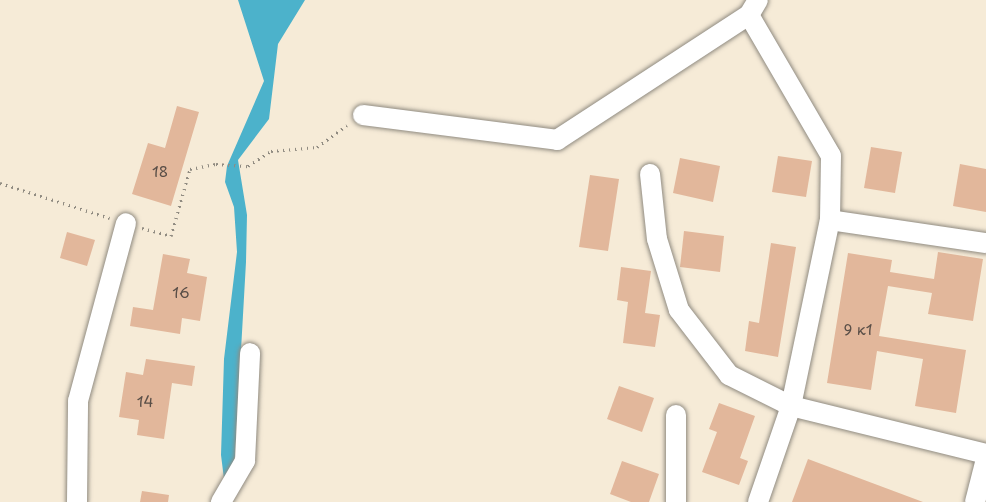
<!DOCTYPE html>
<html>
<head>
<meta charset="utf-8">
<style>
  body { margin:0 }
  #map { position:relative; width:986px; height:502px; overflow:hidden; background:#f6ebd7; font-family:"Playpen Sans",sans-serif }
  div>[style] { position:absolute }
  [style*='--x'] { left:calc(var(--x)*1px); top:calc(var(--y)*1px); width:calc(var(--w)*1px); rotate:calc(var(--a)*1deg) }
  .water>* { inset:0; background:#4cb2cb }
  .building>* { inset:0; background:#e2b79b }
  .path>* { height:3px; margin-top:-1.5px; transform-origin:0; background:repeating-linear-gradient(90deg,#908b81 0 1.5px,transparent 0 6px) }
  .roads { filter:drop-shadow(0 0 2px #908b81) drop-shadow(0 0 2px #908b81) }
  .minor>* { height:20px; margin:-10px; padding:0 10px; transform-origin:10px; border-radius:10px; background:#fff }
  span { translate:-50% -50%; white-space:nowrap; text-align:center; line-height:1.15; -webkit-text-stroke:6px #fdfcf7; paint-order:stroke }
  .number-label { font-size:15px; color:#594e47 }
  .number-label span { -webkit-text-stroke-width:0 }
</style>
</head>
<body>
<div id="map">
  <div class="water">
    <i style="clip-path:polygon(238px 0,305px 0,278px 44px,269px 119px,238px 160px,247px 215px,246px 262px,235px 456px,229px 479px,224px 479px,221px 455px,224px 359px,237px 252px,234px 207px,225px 182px,227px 166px,264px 81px)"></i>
  </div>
  <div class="building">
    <i style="clip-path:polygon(177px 106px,199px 112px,171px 206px,132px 194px,148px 143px,165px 148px)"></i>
    <i style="clip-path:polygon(871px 147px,902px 152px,895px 193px,864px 188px)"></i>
    <i style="clip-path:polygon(778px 156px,812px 161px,806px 197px,772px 192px)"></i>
    <i style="clip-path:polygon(680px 158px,720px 166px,713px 202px,673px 193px)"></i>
    <i style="clip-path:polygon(960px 164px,986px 169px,986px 212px,953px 206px)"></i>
    <i style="clip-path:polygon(590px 175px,619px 179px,608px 251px,579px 247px)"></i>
    <i style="clip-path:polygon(684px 231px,724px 236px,720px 272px,680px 267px)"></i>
    <i style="clip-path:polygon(67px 232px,95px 240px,87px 266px,60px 258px)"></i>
    <i style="clip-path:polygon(771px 243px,796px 247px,778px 357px,745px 351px,749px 321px,759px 323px)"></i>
    <i style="clip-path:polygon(938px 252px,983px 259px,973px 321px,928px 314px,932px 293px,888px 286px,879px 336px,966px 350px,956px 413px,915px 406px,923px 359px,877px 351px,871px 390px,827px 383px,848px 253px,892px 260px,890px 272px,934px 279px)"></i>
    <i style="clip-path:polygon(163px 254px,190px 259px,187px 273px,207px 277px,200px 321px,182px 318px,180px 334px,130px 326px,133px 307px,153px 310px)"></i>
    <i style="clip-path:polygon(621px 267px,651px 271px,645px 313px,660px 315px,655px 347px,623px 343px,628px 302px,617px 300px)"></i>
    <i style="clip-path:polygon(146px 359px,195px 366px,192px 386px,172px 383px,164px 439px,137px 435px,139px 420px,119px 417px,126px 372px,143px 375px)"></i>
    <i style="clip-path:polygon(619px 386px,654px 398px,642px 432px,607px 419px)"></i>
    <i style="clip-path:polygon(719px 403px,755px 416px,740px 458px,748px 461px,739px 485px,702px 472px,717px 432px,709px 429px)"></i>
    <i style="clip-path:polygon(808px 459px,923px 502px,792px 502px)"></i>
    <i style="clip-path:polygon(622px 461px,659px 474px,649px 502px,631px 502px,610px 494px)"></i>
    <i style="clip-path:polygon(142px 491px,169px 495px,168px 502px,140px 502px)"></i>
  </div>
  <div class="path">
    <i style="--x:0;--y:183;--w:115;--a:17.7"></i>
    <i style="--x:142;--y:228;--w:30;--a:15"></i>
    <i style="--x:171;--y:236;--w:70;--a:-74.2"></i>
    <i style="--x:190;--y:169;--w:26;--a:-11"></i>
    <i style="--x:216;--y:164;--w:32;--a:4"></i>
    <i style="--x:248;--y:166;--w:27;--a:-33"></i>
    <i style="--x:271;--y:151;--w:46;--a:-5"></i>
    <i style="--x:317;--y:147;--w:37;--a:-36"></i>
  </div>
  <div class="roads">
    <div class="minor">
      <i style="--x:749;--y:15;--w:163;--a:59.8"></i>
      <i style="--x:831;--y:156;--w:64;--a:90.9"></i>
      <i style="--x:363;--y:115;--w:196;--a:7.3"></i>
      <i style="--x:557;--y:140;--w:229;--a:-33.1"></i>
      <i style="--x:749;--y:15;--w:17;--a:-59"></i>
      <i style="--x:650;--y:174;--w:65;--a:83.9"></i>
      <i style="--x:657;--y:239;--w:74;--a:72.8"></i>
      <i style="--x:679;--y:310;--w:82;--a:52.4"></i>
      <i style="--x:729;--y:375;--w:69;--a:26.6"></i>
      <i style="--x:791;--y:406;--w:201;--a:13.8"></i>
      <i style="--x:676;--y:415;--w:87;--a:90"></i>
      <i style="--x:77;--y:502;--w:101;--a:-89.4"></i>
      <i style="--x:78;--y:401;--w:184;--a:-74.9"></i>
      <i style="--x:221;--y:502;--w:48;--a:-59.7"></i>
      <i style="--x:245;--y:461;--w:108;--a:-87.3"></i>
      <i style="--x:758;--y:502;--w:102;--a:-71"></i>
      <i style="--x:791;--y:406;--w:190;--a:-78.2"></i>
      <i style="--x:830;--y:220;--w:158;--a:8.4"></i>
      <i style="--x:975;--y:502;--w:44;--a:-75.7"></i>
    </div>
  </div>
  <div class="number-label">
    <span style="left:160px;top:171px">18</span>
    <span style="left:181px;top:292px">16</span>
    <span style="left:858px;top:329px">9 к1</span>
    <span style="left:145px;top:401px">14</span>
  </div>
</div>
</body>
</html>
